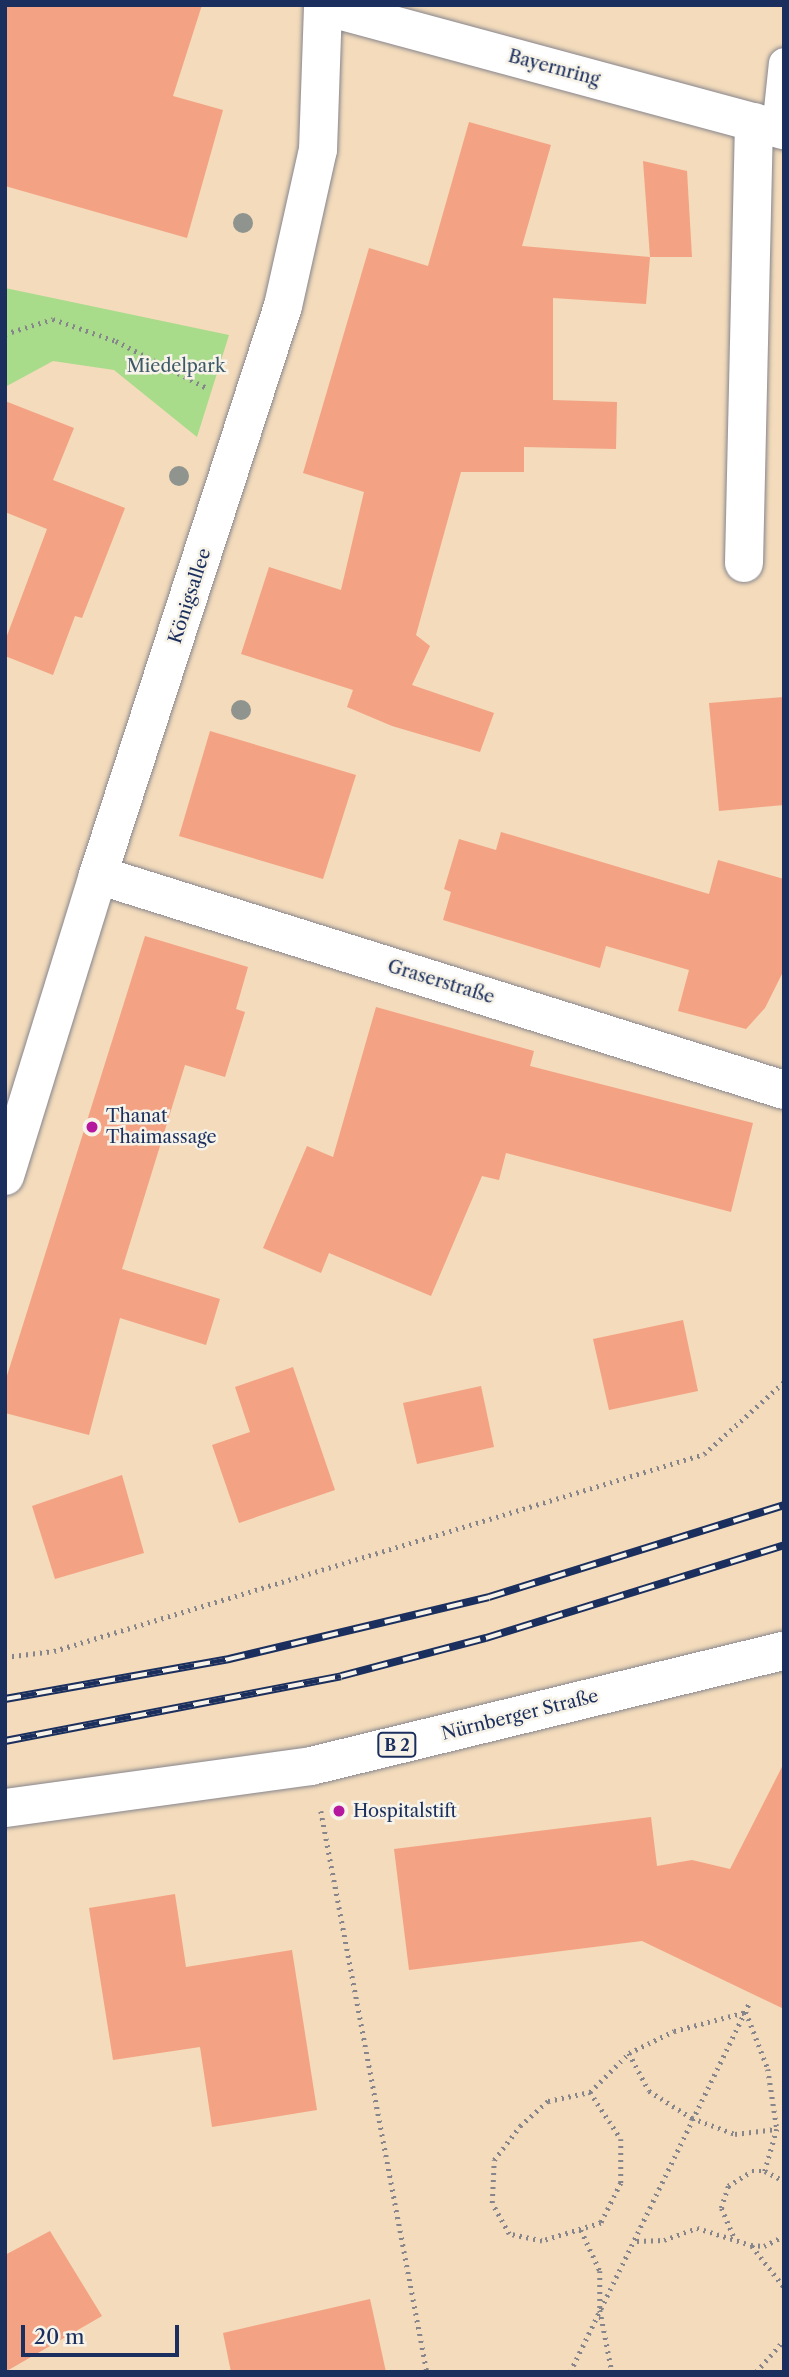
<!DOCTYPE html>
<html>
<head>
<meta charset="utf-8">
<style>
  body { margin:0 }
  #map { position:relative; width:789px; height:2377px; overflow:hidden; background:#f3dbbb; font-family:"Libre Caslon Text",serif }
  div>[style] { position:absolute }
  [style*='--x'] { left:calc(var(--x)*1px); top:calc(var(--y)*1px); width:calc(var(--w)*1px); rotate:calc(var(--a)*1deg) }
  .green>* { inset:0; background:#a8db8a }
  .building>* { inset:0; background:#f3a383 }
  .path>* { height:4.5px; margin-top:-2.25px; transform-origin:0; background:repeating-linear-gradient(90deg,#87858c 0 2px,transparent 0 7px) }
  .roads { filter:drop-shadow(0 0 2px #87858c) drop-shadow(0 0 2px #87858c) }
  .service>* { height:30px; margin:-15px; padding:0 15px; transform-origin:15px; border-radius:15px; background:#fff }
  .minor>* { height:38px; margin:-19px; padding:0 19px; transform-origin:19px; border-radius:19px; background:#fff }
  .primary>* { height:38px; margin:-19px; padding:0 19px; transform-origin:19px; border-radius:19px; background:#fff }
  .rail>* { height:8px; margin-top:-4px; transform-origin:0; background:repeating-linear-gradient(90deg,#f7f3e8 0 16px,#1b2f5e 0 32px); box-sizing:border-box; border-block:2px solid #1b2f5e }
  .trees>* { width:20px; height:20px; margin:-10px; border-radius:50%; background:#8f948e }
  .dots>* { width:19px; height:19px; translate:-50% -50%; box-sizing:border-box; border:4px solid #f7f3e8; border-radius:50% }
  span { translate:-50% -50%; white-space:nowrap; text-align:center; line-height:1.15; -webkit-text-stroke:5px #f7f3e8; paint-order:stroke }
  .shield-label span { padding:2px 5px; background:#f7f3e8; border:2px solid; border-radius:5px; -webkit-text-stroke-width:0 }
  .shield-label { font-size:16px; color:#1b2f5e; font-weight:700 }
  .street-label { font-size:18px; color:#1b2f5e }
  .park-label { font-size:18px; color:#3e5a69 }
  .poi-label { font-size:18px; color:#1b2f5e }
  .left { translate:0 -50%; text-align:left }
  .frame { position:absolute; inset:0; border:7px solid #1b2f5e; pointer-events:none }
  .scale { position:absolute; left:21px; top:2325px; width:158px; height:32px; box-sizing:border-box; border:4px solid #1b2f5e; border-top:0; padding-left:9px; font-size:21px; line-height:24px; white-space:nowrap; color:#1b2f5e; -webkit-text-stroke:5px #f7f3e8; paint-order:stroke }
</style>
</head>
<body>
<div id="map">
  <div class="green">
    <i style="clip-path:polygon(5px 288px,229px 335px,197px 437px,114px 370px,53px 361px,5px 387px)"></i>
  </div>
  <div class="building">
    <i style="clip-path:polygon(5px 5px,202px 5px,173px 96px,223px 110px,187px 238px,5px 186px)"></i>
    <i style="clip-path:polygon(469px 122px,551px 145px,522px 246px,650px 257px,646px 304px,553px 298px,553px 400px,617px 402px,616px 449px,524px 447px,524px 472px,461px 472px,416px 635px,430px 646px,412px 685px,494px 713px,480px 752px,392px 726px,347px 707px,353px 690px,241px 654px,269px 567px,341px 590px,364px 492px,303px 473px,369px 248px,428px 266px)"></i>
    <i style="clip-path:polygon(643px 161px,687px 171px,692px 257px,650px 257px)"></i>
    <i style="clip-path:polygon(5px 401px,74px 428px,53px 480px,125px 508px,82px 618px,75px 616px,53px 675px,5px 656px,5px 641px,47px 529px,5px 512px)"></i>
    <i style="clip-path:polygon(784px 697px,784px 805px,719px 811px,709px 703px)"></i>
    <i style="clip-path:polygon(210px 731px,356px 775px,323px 879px,179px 836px)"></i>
    <i style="clip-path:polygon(501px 832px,709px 894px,718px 860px,784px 879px,784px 970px,765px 1008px,746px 1029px,678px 1011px,689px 970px,606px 946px,600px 968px,443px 920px,451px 892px,444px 889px,459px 839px,496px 850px)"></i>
    <i style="clip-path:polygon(145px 936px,248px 967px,236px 1009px,245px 1012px,225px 1077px,185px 1065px,122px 1269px,220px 1299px,206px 1345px,120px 1318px,89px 1435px,5px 1413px,5px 1382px)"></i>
    <i style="clip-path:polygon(376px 1007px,534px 1051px,530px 1066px,753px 1123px,731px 1212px,506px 1153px,499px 1180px,482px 1176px,431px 1296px,329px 1253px,321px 1273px,263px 1248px,307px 1146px,333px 1157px)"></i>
    <i style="clip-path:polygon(683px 1320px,698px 1391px,609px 1410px,593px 1339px)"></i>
    <i style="clip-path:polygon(293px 1367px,335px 1490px,239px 1523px,212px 1445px,250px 1432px,235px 1387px)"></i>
    <i style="clip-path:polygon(481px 1386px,494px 1447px,417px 1464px,403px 1403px)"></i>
    <i style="clip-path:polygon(122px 1475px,144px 1553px,55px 1579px,32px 1506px)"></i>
    <i style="clip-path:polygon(784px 1763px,784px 2009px,642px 1941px,409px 1970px,394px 1849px,651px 1817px,657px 1866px,692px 1860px,730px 1869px)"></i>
    <i style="clip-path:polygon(175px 1894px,186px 1967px,292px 1950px,317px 2110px,212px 2127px,200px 2047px,113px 2060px,89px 1908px)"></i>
    <i style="clip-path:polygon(50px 2231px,102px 2316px,5px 2372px,5px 2255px)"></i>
    <i style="clip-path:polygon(370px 2299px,386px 2372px,231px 2372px,223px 2333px)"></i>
  </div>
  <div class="path">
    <i style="--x:5;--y:334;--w:50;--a:-17.4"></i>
    <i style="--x:53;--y:319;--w:67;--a:19.2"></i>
    <i style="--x:116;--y:341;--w:102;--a:27.3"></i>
    <i style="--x:5;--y:1657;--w:49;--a:-7"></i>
    <i style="--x:54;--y:1651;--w:679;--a:-16.86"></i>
    <i style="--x:704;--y:1454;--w:108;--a:-42"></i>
    <i style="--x:321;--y:1811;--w:571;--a:79.3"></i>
    <i style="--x:629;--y:2053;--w:43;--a:62.2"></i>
    <i style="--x:649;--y:2091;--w:51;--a:32.1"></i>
    <i style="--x:692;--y:2118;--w:46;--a:20.4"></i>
    <i style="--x:735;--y:2134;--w:41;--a:-7"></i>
    <i style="--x:590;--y:2092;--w:56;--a:56.6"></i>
    <i style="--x:621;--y:2139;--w:44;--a:90"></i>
    <i style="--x:621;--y:2183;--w:45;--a:116.6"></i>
    <i style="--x:601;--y:2223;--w:62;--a:163"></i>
    <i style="--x:542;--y:2241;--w:34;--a:-168"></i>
    <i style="--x:509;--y:2234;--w:35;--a:-119"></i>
    <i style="--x:492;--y:2203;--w:43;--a:-87.3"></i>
    <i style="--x:494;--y:2160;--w:43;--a:-52.6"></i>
    <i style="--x:520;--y:2126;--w:38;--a:-42"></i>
    <i style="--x:548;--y:2101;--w:43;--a:-12.1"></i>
    <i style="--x:590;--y:2092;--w:55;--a:-45"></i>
    <i style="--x:629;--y:2053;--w:50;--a:-26.1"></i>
    <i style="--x:674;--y:2031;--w:74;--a:-14.8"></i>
    <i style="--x:746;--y:2012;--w:61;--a:68.9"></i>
    <i style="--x:768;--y:2069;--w:61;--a:81.5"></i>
    <i style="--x:777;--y:2129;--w:44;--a:105.9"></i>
    <i style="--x:581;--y:2230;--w:45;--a:65.1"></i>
    <i style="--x:600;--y:2271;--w:39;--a:90"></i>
    <i style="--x:600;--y:2310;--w:63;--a:79"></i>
    <i style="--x:733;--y:2236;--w:30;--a:-113"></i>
    <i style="--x:721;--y:2208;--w:23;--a:-72"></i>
    <i style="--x:728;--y:2186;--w:28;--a:-32"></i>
    <i style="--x:752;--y:2171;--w:13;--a:0"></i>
    <i style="--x:765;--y:2171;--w:21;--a:28"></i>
    <i style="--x:637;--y:2241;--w:27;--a:-2"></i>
    <i style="--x:664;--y:2240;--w:35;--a:-20"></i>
    <i style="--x:697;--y:2228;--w:57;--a:17.5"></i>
    <i style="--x:751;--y:2245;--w:13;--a:4"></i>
    <i style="--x:764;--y:2246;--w:22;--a:-27"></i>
    <i style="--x:752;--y:2246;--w:52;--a:52"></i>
    <i style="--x:570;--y:2372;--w:411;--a:-64.1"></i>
    <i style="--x:756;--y:2372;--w:43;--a:-48.8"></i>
  </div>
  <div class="roads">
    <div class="service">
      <i style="--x:777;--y:128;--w:65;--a:-83.9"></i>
    </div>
    <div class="minor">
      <i style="--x:323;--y:6;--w:477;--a:15.1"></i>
      <i style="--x:744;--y:563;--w:441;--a:-88.7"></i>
      <i style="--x:98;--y:875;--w:719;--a:17.4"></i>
      <i style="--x:5;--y:1176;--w:315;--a:-72.8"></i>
      <i style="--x:98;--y:875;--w:598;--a:-71.99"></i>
      <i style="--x:283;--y:306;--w:160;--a:-77.4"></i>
      <i style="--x:318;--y:150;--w:145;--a:-88"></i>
    </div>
    <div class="primary">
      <i style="--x:5;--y:1808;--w:309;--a:-7.8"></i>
      <i style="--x:311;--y:1766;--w:487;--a:-13.7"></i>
    </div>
  </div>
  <div class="rail">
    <i style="--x:5;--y:1699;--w:228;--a:-10.1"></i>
    <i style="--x:229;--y:1659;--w:267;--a:-13.4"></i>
    <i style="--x:489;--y:1597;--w:309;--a:-17.3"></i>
    <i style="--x:5;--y:1741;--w:342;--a:-10.9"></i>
    <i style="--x:341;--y:1676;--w:150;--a:-14.7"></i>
    <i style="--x:486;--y:1638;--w:312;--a:-17.3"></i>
  </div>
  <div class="trees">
    <i style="left:243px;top:223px"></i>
    <i style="left:179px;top:476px"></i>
    <i style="left:241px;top:710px"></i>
  </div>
  <div class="dots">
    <i style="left:92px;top:1127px;background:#b5179e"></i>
    <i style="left:339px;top:1811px;background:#b5179e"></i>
  </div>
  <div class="shield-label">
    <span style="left:397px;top:1745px">B 2</span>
  </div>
  <div class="street-label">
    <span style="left:554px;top:68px;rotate:15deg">Bayernring</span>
    <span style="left:190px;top:596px;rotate:-72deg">Königsallee</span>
    <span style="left:441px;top:982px;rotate:17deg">Graserstraße</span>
    <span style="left:520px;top:1715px;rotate:-14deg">Nürnberger Straße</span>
  </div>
  <div class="park-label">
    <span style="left:176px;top:366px">Miedelpark</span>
  </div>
  <div class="poi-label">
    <span class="left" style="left:106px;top:1127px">Thanat<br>Thaimassage</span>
    <span class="left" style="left:353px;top:1811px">Hospitalstift</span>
  </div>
  <div class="frame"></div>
  <div class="scale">20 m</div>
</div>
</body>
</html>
